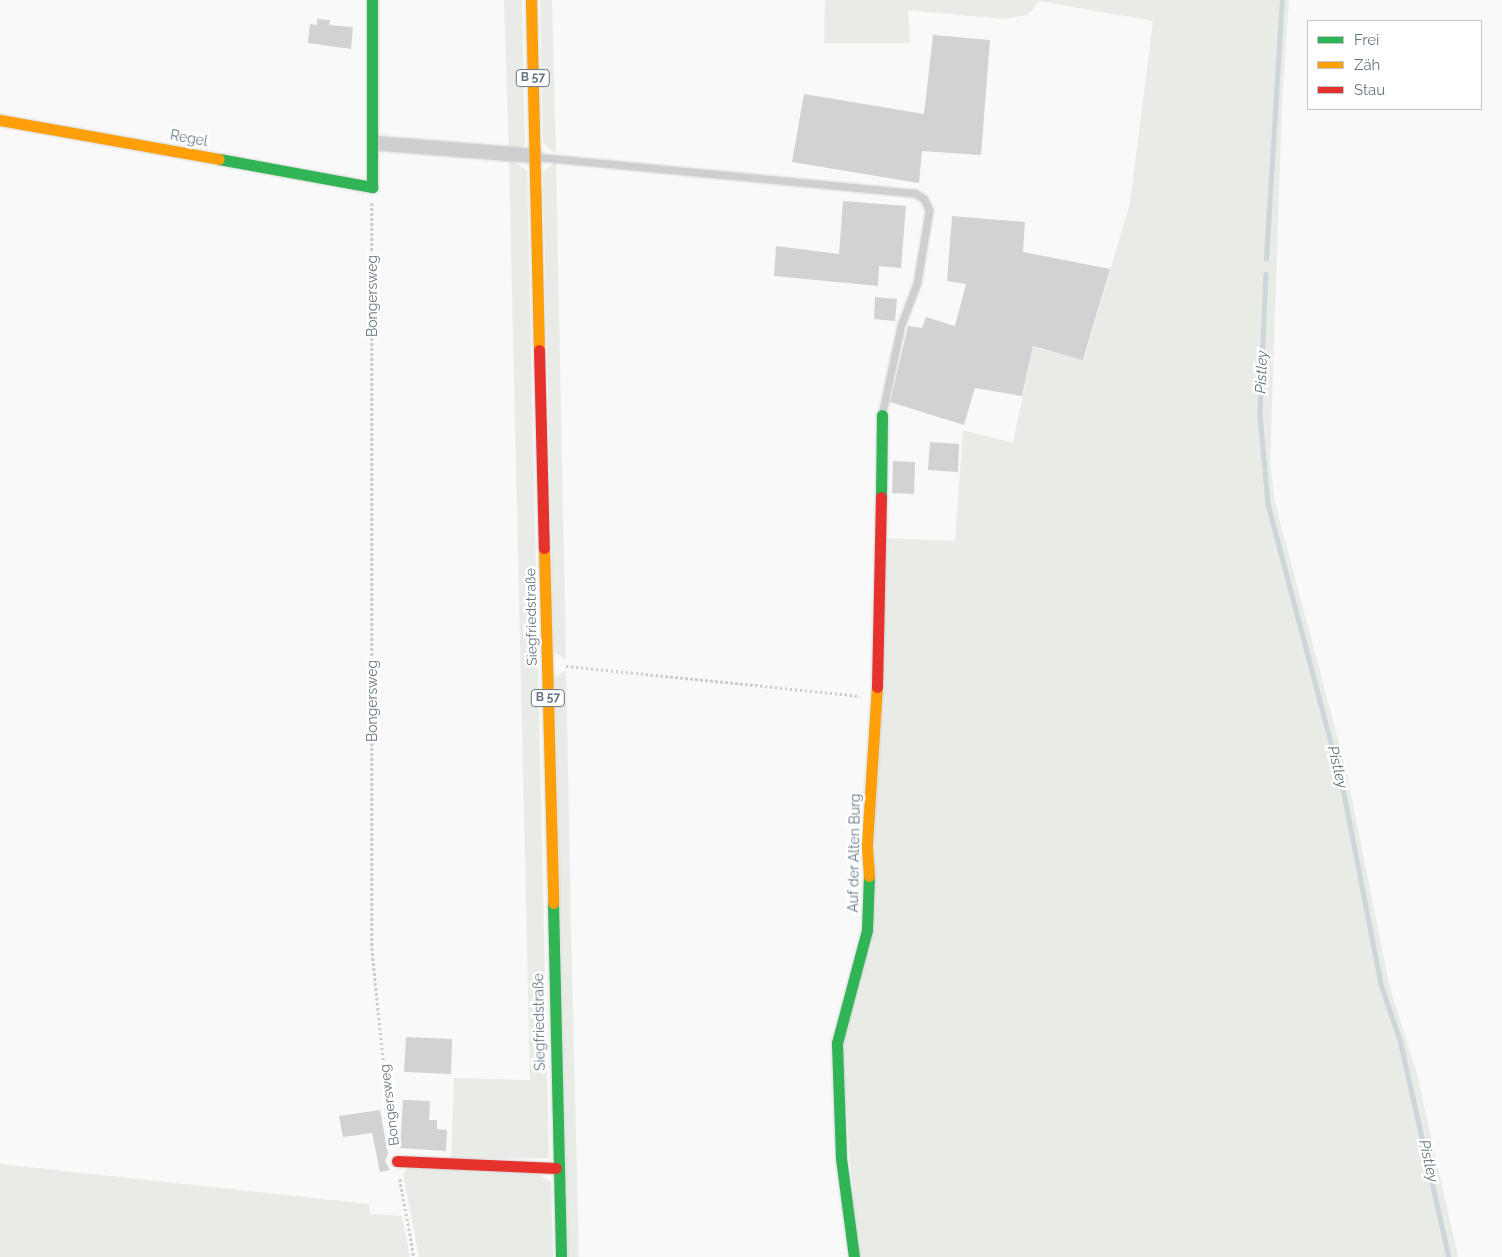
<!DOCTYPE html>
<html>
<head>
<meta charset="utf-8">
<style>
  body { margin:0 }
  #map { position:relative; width:1502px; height:1257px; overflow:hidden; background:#f9f9f9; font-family:Raleway,sans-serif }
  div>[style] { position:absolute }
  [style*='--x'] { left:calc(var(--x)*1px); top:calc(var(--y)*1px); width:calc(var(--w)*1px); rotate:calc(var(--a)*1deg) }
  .green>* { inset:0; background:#e8ebe6 }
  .stream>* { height:4.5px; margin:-2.25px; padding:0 2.25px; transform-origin:2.25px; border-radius:2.25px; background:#ced6d9 }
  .building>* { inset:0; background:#d0d2d3 }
  .path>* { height:2.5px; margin-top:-1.25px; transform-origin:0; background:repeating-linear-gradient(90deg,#cbcccd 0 2.5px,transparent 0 5px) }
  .roads { filter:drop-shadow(0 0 1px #d5d6d7) drop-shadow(0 0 1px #d5d6d7) }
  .lane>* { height:7px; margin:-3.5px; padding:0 3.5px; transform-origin:3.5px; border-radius:3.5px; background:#cecfd0 }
  .street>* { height:14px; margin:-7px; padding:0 7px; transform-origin:7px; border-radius:7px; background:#cecfd0 }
  .fast>* { height:11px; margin:-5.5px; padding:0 5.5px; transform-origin:5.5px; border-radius:5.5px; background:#30b455 }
  .slow>* { height:11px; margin:-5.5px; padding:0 5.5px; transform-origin:5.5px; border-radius:5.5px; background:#ff9f0a }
  .jam>* { height:11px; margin:-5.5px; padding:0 5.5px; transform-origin:5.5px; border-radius:5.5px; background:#e5322d }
  span { translate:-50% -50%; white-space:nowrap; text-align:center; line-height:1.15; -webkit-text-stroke:5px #fff; paint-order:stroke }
  .shield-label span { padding:1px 4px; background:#fff; border:1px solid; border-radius:4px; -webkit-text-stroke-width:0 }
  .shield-label { font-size:12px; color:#657683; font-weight:700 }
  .street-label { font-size:14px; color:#657683 }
  .water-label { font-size:15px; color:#60757c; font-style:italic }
  .legend { position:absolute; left:1307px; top:20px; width:175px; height:90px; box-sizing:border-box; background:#fff; border:1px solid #c1c8cd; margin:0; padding:6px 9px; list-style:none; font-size:15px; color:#657683 }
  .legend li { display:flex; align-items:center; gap:10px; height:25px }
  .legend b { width:25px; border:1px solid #c1c8cd }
</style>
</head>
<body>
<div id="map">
  <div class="green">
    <i style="clip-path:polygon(504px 0,522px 0,525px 145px,509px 152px)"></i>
    <i style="clip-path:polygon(540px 0,552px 0,556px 154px,543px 143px)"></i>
    <i style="clip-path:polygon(825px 0,1289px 0,1282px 104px,1270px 462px,1275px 503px,1345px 765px,1389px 984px,1417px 1074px,1458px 1257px,857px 1257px,842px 1045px,871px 931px,884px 538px,955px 541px,963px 430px,1013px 443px,1033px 347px,1084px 360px,1130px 203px,1153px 21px,1039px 1px,1028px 15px,1004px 19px,908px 10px,910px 43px,824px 43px)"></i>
    <i style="clip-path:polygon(509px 159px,527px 170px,549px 1158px,451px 1159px,454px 1078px,530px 1080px)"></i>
    <i style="clip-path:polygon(556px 162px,566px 660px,554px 652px,543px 172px)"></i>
    <i style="clip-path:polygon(566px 670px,572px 973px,579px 1257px,568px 1257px,555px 677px)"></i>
    <i style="clip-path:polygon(0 1164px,369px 1204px,370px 1214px,402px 1216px,410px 1257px,0 1257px)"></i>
    <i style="clip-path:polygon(410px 1165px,533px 1171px,551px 1182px,553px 1257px,419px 1257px,403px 1174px)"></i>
  </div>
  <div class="stream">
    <i style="--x:1266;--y:259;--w:259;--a:-86.5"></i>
    <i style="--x:1266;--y:274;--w:140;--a:92.5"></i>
    <i style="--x:1260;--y:414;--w:90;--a:84.9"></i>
    <i style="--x:1268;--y:504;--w:294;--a:75.2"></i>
    <i style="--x:1343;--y:788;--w:200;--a:79"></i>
    <i style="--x:1381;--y:984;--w:59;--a:71.3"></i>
    <i style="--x:1400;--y:1040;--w:222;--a:77.3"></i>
  </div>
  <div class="building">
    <i style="clip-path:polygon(317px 19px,330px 20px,329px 25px,353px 27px,351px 49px,308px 43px,310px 24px,317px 25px)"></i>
    <i style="clip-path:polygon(933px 35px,990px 40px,981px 155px,922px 151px,919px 183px,792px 162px,804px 94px,924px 114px)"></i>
    <i style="clip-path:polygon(843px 201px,906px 206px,901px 268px,879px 266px,878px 286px,774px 276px,776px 246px,839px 254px)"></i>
    <i style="clip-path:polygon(952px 216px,1025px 222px,1023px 252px,1110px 269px,1083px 360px,1033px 346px,1022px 396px,975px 388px,964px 425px,890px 402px,908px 326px,922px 328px,926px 317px,955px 326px,966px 284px,947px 281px)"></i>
    <i style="clip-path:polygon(875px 297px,897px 299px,895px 321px,874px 319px)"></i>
    <i style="clip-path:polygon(930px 442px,959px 444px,958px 472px,928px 470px)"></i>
    <i style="clip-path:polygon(893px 461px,915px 462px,914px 494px,892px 493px)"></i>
    <i style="clip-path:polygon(406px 1037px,452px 1039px,451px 1074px,404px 1072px)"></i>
    <i style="clip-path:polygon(403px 1100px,430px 1101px,429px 1120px,437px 1120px,437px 1129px,447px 1130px,446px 1151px,400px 1148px)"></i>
    <i style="clip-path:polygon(380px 1110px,388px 1154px,385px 1161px,390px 1170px,380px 1172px,372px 1133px,343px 1137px,339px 1116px)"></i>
  </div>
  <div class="path">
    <i style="--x:372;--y:203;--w:745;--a:90"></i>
    <i style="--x:372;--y:948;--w:197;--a:84.2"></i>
    <i style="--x:566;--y:666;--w:295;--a:5.8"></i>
    <i style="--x:400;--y:1179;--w:79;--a:79.8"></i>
  </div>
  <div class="roads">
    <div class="lane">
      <i style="--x:538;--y:157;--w:379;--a:5.5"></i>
      <i style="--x:915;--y:193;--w:11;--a:34"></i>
      <i style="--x:924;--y:199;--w:12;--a:66"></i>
      <i style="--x:929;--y:210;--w:74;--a:99.3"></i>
      <i style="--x:917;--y:283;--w:45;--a:110.9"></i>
      <i style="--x:901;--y:325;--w:91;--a:102.1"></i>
    </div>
    <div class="street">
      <i style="--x:374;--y:143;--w:162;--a:4.6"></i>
    </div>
    <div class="fast">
      <i style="--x:219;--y:159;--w:156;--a:10.4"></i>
      <i style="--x:372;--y:187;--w:187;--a:-90"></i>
      <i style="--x:881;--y:497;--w:82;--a:-89.3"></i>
      <i style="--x:553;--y:903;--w:354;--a:88.7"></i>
      <i style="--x:854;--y:1257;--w:100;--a:-97.5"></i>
      <i style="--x:841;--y:1158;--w:115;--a:-92"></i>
      <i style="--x:837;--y:1043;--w:117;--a:-75.1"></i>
      <i style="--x:867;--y:930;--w:54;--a:-87.9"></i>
    </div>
    <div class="slow">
      <i style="--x:531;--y:0;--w:350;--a:88.7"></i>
      <i style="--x:0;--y:120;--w:222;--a:10.1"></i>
      <i style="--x:544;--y:548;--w:355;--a:88.5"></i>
      <i style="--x:869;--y:876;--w:32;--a:-94"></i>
      <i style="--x:867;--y:844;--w:157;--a:-86.4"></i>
    </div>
    <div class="jam">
      <i style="--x:539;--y:350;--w:198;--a:88.6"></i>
      <i style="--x:877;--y:687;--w:190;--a:-88.8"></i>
      <i style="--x:397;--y:1161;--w:159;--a:2.5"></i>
    </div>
  </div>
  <div class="shield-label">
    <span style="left:533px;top:78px">B 57</span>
    <span style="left:548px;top:698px">B 57</span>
  </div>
  <div class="street-label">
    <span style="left:189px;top:138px;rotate:10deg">Regel</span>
    <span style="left:372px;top:296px;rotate:-90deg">Bongersweg</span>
    <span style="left:531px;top:617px;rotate:-91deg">Siegfriedstraße</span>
    <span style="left:372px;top:701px;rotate:-90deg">Bongersweg</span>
    <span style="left:854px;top:853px;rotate:-89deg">Auf der Alten Burg</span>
    <span style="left:539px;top:1022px;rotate:-91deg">Siegfriedstraße</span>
    <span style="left:389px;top:1105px;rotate:-97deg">Bongersweg</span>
  </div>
  <div class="water-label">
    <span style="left:1262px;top:372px;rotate:-88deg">Pistley</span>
    <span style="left:1337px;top:767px;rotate:76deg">Pistley</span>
    <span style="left:1428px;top:1161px;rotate:77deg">Pistley</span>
  </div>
  <ul class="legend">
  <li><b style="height:6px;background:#30b455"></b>Frei</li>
  <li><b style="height:6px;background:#ff9f0a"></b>Zäh</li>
  <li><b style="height:6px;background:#e5322d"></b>Stau</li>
  </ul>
</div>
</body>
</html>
